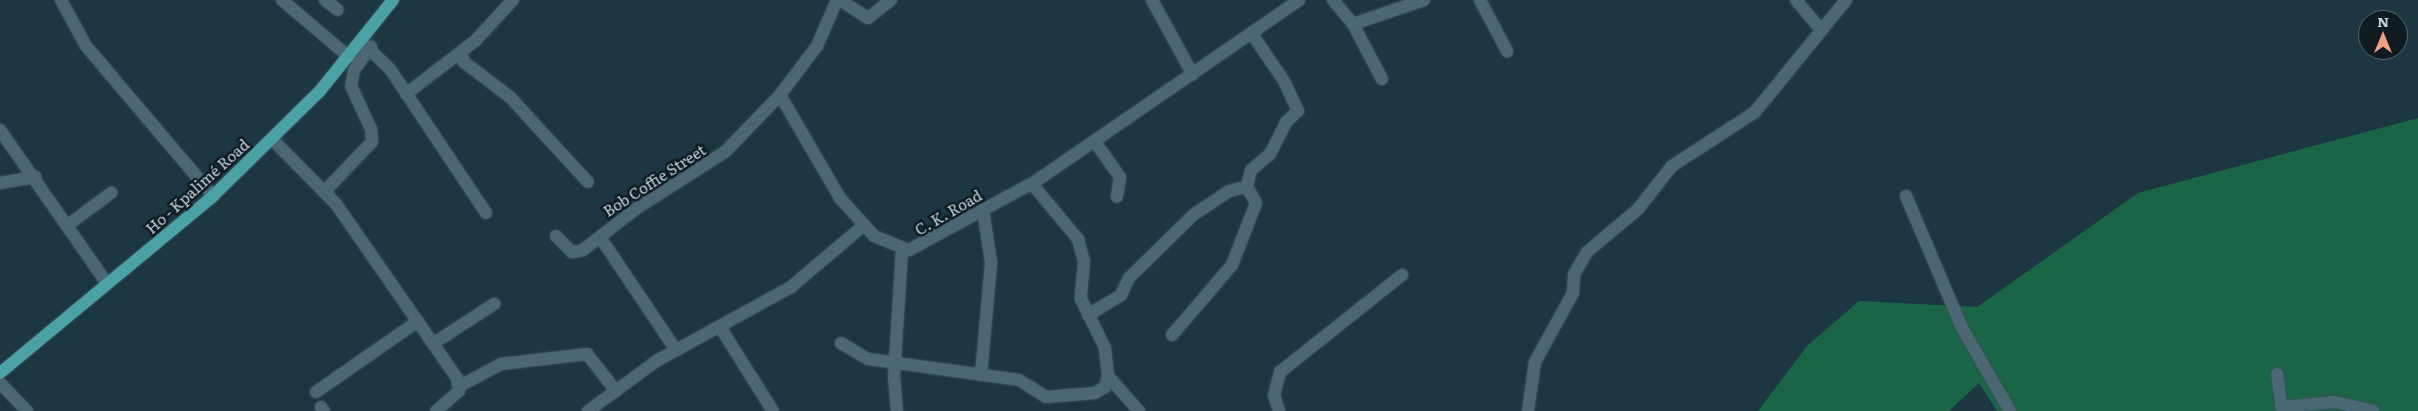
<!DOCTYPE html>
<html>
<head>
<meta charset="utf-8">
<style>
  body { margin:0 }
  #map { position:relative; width:2418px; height:411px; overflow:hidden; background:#1c3642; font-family:Literata,serif }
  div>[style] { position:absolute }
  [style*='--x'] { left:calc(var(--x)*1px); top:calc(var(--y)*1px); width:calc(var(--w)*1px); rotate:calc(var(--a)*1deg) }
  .green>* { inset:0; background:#1b6547 }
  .roads { filter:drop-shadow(0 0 1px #3a515b) drop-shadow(0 0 1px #3a515b) }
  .minor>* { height:12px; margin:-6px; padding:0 6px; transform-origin:6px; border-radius:6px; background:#4c6774 }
  .major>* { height:12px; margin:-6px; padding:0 6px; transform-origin:6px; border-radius:6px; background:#4aa1a6 }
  span { translate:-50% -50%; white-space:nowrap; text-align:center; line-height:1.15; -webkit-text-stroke:5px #101b21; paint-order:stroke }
  .street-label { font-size:15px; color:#c6d5dd }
  .north { position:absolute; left:2358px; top:10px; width:50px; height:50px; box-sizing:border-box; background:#101b21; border:1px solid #59656c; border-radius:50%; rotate:0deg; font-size:14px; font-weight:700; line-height:20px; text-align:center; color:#c6d5dd }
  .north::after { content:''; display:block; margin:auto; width:18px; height:22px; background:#f39f83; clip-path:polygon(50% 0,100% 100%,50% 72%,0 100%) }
</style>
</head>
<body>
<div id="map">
  <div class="green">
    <i style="clip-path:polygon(2418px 118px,2418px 411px,1997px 411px,1979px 383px,1949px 411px,1758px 411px,1807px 346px,1859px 301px,1977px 307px,2138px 193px)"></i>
  </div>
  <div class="roads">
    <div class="minor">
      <i style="--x:61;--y:0;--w:52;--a:61.5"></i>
      <i style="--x:86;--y:46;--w:197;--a:49.7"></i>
      <i style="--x:282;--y:0;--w:88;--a:40.4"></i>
      <i style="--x:325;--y:0;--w:16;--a:38"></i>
      <i style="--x:837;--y:0;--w:50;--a:113.5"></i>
      <i style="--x:817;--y:46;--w:61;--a:127.1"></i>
      <i style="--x:780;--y:95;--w:119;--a:59.8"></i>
      <i style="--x:840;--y:198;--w:51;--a:48.2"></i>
      <i style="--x:874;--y:236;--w:38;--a:22"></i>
      <i style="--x:909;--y:250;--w:145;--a:-28.5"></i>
      <i style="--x:1036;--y:181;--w:319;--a:-34.5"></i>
      <i style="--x:840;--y:0;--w:33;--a:33"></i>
      <i style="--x:868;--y:18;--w:29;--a:-38"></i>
      <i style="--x:1152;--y:0;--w:85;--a:61.3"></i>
      <i style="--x:1333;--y:0;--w:31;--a:50"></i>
      <i style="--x:1353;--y:24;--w:75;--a:-18.7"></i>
      <i style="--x:1480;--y:0;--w:58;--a:62.1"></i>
      <i style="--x:1796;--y:0;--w:39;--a:50"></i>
      <i style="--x:1353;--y:24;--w:62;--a:62.2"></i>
      <i style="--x:362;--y:42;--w:39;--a:44"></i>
      <i style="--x:390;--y:69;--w:173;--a:56.3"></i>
      <i style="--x:461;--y:53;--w:9;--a:72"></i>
      <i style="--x:464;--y:62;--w:58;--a:37.3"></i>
      <i style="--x:510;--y:97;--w:115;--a:47.5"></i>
      <i style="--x:406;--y:94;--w:87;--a:-37.5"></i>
      <i style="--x:475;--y:41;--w:56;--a:-47.2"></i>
      <i style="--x:0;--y:130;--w:185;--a:55.1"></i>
      <i style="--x:272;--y:139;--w:91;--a:45.4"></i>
      <i style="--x:336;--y:204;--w:212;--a:55.2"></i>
      <i style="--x:457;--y:378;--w:13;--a:81"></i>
      <i style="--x:459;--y:391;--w:30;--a:139"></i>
      <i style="--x:1095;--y:142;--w:43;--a:54.5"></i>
      <i style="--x:1120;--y:177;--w:20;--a:99"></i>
      <i style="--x:0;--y:183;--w:36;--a:-10"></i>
      <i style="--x:1032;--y:184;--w:72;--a:50.1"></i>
      <i style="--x:1078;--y:239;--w:23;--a:75"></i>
      <i style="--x:1084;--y:261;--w:38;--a:95"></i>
      <i style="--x:1081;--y:299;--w:55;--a:63.9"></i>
      <i style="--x:1105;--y:348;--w:28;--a:84"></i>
      <i style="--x:1108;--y:376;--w:47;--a:48.5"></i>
      <i style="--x:324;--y:192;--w:69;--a:-46.2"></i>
      <i style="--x:372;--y:142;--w:13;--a:-94"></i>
      <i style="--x:371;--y:129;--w:47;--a:-114.9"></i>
      <i style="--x:351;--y:86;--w:16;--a:-79"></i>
      <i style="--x:354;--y:70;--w:29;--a:-54"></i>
      <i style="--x:1906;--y:196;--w:143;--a:67"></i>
      <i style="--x:1962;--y:328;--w:96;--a:60"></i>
      <i style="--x:68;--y:225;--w:54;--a:-36.7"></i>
      <i style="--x:556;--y:236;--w:23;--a:45"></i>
      <i style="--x:572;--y:252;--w:11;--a:-10"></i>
      <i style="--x:583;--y:250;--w:68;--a:-37.9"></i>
      <i style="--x:637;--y:208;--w:104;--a:-32.5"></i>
      <i style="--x:725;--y:152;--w:79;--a:-46"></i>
      <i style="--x:600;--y:237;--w:136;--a:56.1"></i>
      <i style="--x:1088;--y:315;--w:39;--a:-31"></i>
      <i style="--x:1121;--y:295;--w:19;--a:-65"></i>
      <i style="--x:1129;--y:278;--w:90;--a:-44.5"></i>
      <i style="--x:1193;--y:215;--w:43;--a:-33.7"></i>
      <i style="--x:1229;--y:191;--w:18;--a:-13"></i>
      <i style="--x:1247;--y:187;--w:17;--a:-77"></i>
      <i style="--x:1251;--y:170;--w:25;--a:-40"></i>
      <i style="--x:1270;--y:154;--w:36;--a:-63"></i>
      <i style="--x:1286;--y:122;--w:16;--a:-43"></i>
      <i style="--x:1298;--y:111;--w:33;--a:-115"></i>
      <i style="--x:1284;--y:81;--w:57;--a:-124.2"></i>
      <i style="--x:720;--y:327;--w:99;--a:57.8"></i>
      <i style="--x:1172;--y:335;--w:92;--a:-49.4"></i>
      <i style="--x:1232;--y:265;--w:66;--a:-68.8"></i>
      <i style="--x:1256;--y:203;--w:18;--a:-119"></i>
      <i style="--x:434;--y:343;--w:72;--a:-33"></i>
      <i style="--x:841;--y:343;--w:31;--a:31"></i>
      <i style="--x:868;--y:359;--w:152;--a:7.9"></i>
      <i style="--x:1019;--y:380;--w:32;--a:32"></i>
      <i style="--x:1046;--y:397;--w:49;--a:-4.7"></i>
      <i style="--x:1095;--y:393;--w:12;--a:-31"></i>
      <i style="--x:1105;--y:387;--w:11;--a:-75"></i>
      <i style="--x:2277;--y:374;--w:37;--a:82"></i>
      <i style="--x:981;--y:375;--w:113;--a:-84.9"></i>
      <i style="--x:991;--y:262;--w:53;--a:-98.7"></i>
      <i style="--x:0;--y:383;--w:39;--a:46"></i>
      <i style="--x:460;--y:386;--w:47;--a:-28.2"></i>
      <i style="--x:501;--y:364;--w:87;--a:-6.6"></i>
      <i style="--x:587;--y:354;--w:47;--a:51.9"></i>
      <i style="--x:316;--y:392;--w:124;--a:-34.8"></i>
      <i style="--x:321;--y:407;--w:5;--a:53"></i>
      <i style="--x:2281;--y:407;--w:54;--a:-5.3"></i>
      <i style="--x:2335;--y:402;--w:39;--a:13"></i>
      <i style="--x:588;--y:411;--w:87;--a:-36.1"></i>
      <i style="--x:658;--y:360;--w:152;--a:-28.8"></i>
      <i style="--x:791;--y:287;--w:96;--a:-40.3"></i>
      <i style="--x:897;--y:411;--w:34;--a:-95"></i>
      <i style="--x:894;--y:377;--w:127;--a:-86.4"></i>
      <i style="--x:1279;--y:411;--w:17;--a:-107"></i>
      <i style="--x:1274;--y:395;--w:24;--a:-75"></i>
      <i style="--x:1280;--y:372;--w:156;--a:-38.5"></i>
      <i style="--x:1528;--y:411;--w:49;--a:-81.9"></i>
      <i style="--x:1535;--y:362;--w:79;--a:-61.2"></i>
      <i style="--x:1573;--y:293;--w:19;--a:-87"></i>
      <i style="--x:1574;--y:274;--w:26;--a:-59"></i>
      <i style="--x:1587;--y:252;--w:67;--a:-40.1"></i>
      <i style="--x:1638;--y:209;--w:55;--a:-51.7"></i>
      <i style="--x:1672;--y:166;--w:99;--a:-33"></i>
      <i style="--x:1755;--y:112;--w:144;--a:-50.9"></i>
    </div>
    <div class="major">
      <i style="--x:0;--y:373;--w:277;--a:-39.7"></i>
      <i style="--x:213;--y:196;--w:148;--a:-44.5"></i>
      <i style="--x:319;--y:92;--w:118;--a:-51.2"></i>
    </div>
  </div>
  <div class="street-label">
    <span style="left:654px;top:180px;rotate:-33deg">Bob Coffie Street</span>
    <span style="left:197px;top:186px;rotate:-42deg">Ho - Kpalimé Road</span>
    <span style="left:948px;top:212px;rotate:-30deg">C. K. Road</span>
  </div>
  <div class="north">N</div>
</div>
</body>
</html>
